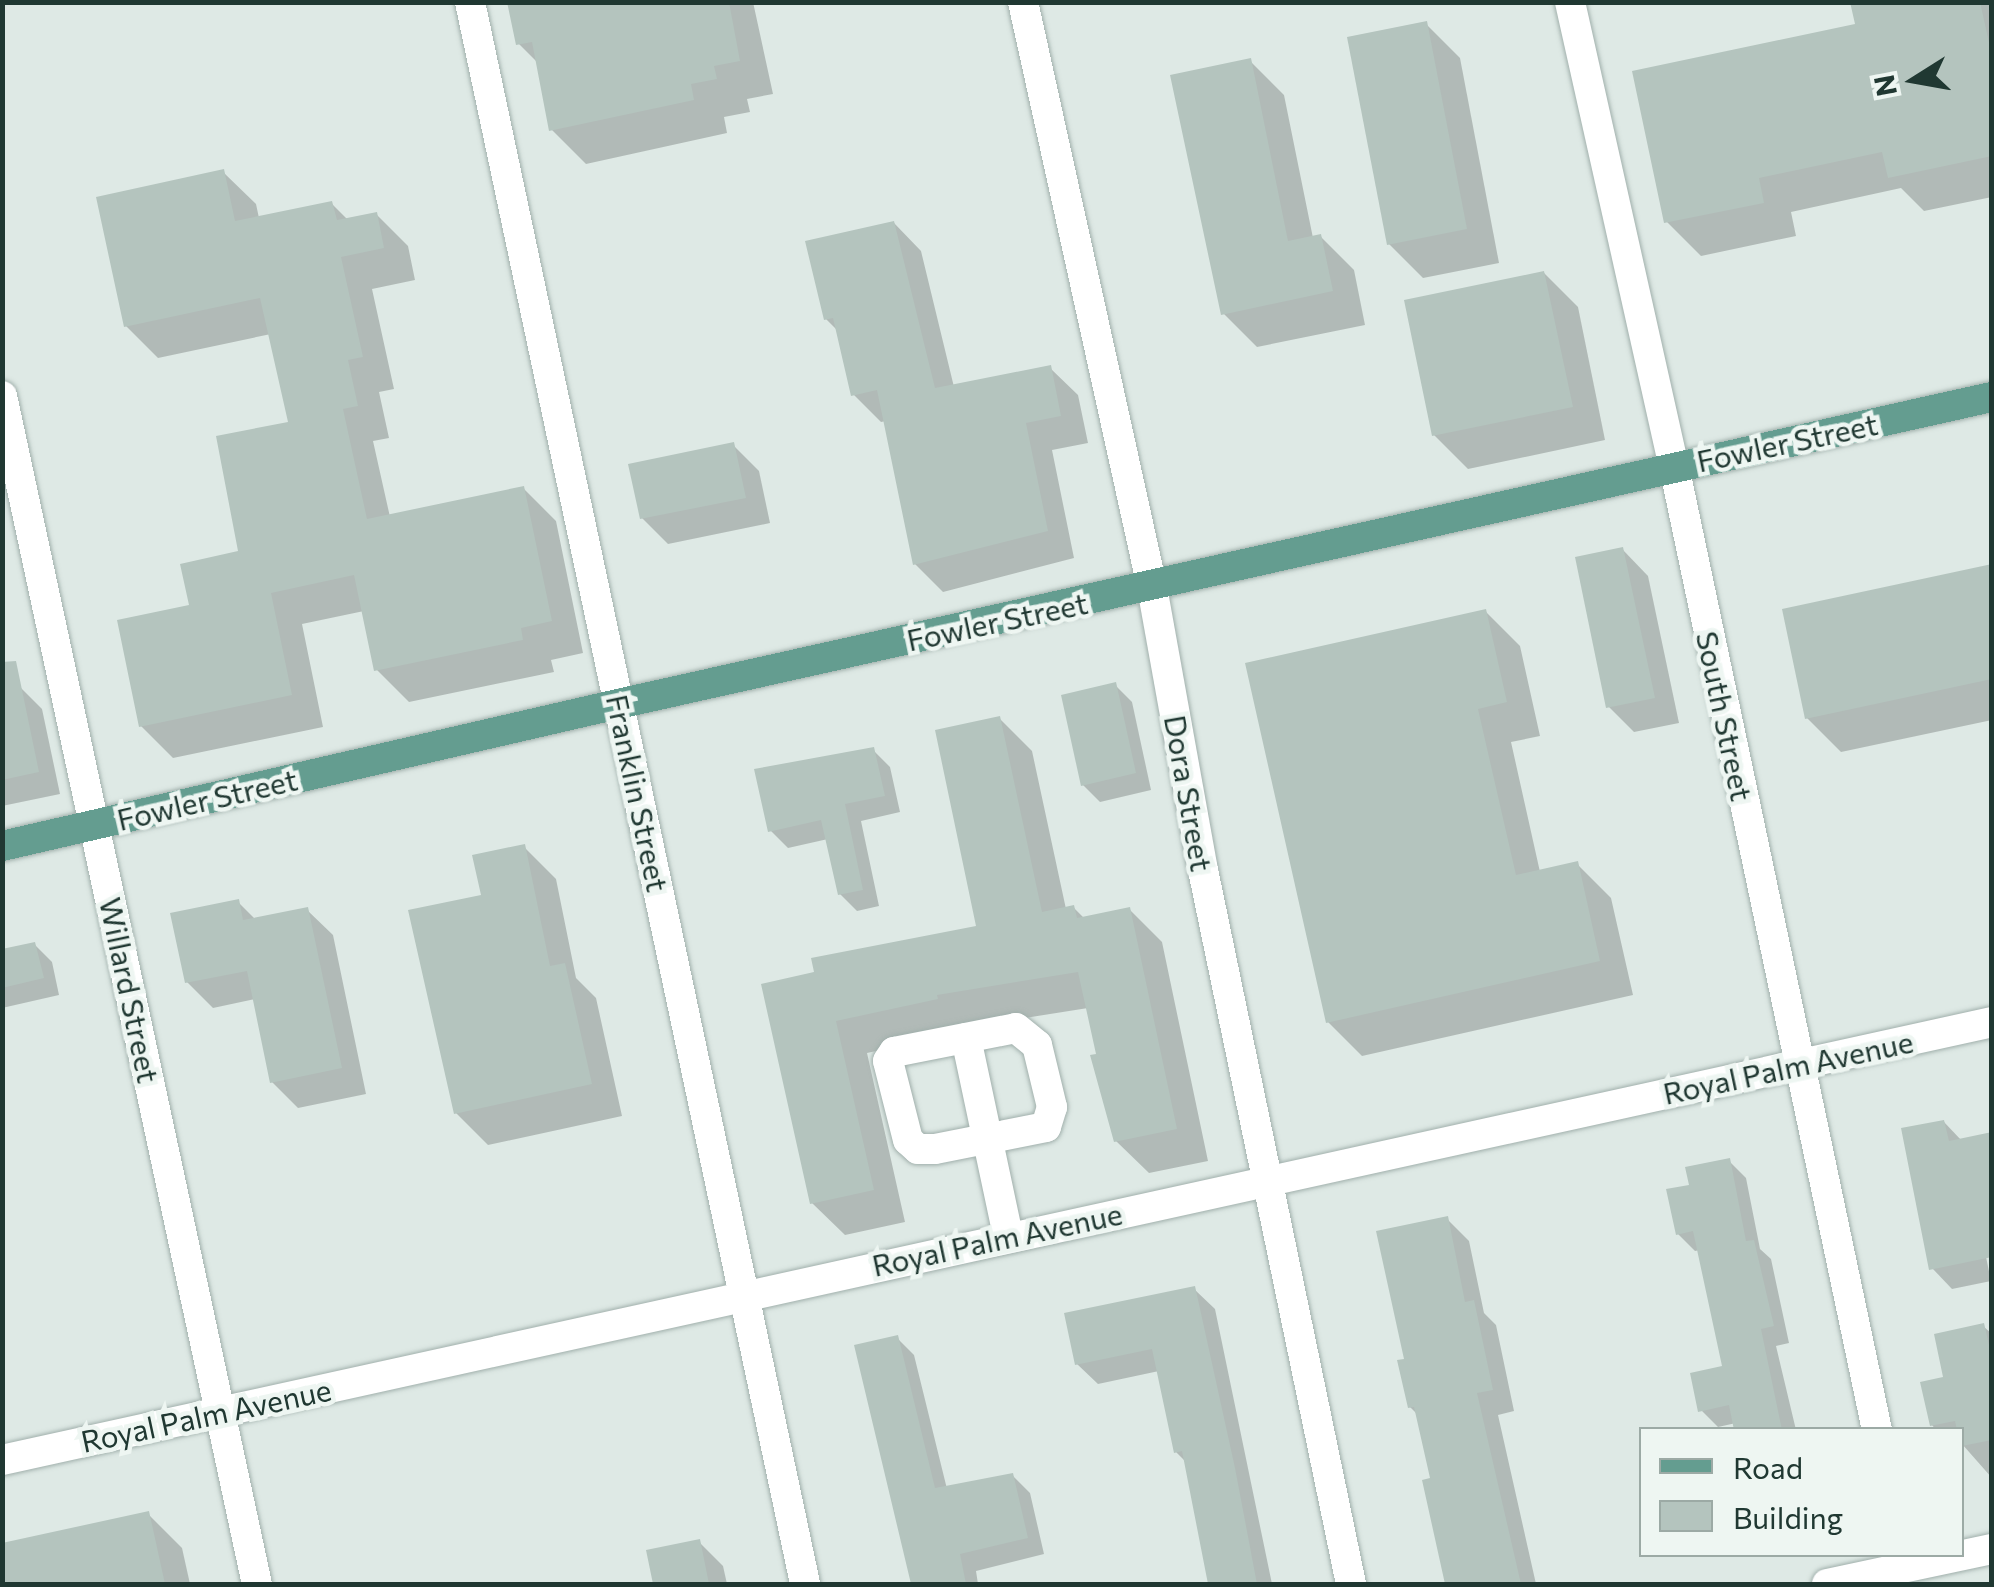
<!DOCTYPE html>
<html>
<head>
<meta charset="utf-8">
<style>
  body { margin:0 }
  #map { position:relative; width:1994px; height:1587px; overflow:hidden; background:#dee9e5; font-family:Commissioner,sans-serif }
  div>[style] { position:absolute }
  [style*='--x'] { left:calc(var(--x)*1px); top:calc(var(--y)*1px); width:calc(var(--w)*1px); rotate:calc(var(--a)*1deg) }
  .shadow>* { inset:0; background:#0003 }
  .building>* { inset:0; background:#b4c4be }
  .roads { filter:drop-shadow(0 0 2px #a1b0ac) drop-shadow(0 0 2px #a1b0ac) }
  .minor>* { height:30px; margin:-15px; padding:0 15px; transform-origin:15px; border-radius:15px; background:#fff }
  .major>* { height:30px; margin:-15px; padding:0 15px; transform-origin:15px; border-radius:15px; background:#649d90 }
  span { translate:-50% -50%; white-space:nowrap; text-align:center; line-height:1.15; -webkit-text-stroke:9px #eef6f2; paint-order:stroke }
  .street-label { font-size:30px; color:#203832 }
  .frame { position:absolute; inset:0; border:5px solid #203832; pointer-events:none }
  .legend { position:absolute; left:1639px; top:1427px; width:325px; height:130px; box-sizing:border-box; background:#eef6f2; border:2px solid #9caaa5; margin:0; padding:12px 18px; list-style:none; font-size:30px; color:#203832 }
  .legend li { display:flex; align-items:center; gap:20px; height:50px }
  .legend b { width:50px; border:2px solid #9caaa5 }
  .north { position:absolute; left:1864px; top:30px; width:100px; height:100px; -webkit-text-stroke:8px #eef6f2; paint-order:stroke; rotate:259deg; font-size:28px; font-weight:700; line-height:40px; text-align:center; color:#203832 }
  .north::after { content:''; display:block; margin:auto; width:35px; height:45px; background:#203832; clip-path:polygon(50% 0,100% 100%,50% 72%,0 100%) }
</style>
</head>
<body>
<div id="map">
  <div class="shadow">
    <i style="clip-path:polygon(510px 2px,753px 2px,773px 94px,747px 99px,750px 112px,724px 117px,727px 133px,586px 164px,552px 130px,539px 64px,519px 44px)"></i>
    <i style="clip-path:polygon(1853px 2px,1992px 2px,1992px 197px,1924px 211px,1901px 188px,1791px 212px,1796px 236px,1701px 256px,1667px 222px,1858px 26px)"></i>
    <i style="clip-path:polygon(1426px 24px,1460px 58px,1499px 263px,1423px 278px,1389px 244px)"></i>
    <i style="clip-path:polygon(1250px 61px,1284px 95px,1313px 238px,1320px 236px,1354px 270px,1365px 325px,1257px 347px,1223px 313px)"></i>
    <i style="clip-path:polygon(223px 172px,256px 204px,259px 218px,331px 203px,348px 220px,376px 214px,408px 246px,415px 280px,372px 289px,394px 389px,379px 392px,389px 438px,373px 441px,390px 517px,523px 488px,556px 521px,583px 653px,551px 660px,554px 672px,409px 702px,377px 670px,364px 611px,302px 624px,323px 727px,173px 758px,141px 726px,192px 607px,241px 553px,291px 424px,271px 334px,158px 358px,126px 326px)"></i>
    <i style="clip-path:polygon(894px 223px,921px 251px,954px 387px,1050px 368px,1078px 395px,1088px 443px,1052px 450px,1074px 558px,943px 592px,915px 564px,886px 421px,881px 422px,853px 394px,839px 332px,826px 319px)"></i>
    <i style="clip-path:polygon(1544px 273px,1578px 307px,1605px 440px,1468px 469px,1434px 435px)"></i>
    <i style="clip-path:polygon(733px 445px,759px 471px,770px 523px,668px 544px,642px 518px)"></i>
    <i style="clip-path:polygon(1623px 550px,1648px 576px,1679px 723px,1634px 732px,1608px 706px)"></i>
    <i style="clip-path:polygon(1992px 566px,1992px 720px,1841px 752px,1807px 718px)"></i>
    <i style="clip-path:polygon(1486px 612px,1520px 646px,1540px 736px,1511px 742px,1540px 872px,1577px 864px,1611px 898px,1633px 995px,1362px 1056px,1328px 1022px)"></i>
    <i style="clip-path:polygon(1115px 685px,1132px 702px,1151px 790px,1100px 802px,1083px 785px)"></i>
    <i style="clip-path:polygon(19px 686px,42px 709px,60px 794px,2px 806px,2px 690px)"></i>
    <i style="clip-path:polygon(1000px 719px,1032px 751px,1066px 909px,1074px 908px,1085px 919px,1130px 910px,1162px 942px,1208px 1161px,1149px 1173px,1116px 1141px,1088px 1008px,968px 1027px,969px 1031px,867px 1053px,905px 1222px,845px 1235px,812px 1203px,764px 986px,979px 928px)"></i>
    <i style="clip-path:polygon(873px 750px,890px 767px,900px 812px,861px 821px,879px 906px,857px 911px,840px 894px,828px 839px,788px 848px,771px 831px)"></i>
    <i style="clip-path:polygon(524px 847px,556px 879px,576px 978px,596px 998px,622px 1116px,488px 1145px,456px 1113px,484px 897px)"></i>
    <i style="clip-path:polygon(238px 902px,256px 920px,307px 910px,333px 935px,366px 1094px,298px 1108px,272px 1082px,255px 999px,213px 1008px,187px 982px)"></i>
    <i style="clip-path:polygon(35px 945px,52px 962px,59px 995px,2px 1008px,2px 952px)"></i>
    <i style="clip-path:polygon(1944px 1122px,1962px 1141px,1991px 1281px,1952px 1289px,1932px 1268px)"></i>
    <i style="clip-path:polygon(1729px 1161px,1746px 1178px,1760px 1249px,1771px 1259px,1789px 1343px,1776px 1346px,1796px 1430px,1737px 1430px,1736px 1423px,1718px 1427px,1701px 1410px,1725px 1368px,1700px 1250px,1695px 1251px,1678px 1234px,1692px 1187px)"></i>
    <i style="clip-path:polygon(1447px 1219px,1469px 1241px,1484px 1313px,1496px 1325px,1514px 1411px,1498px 1415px,1536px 1584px,1448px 1584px,1425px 1482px,1433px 1480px,1418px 1415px,1410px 1407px,1407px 1361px)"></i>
    <i style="clip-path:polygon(1194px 1289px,1215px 1309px,1272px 1584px,1210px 1584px,1187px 1463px,1176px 1452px,1159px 1371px,1098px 1384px,1077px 1364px)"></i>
    <i style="clip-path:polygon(1983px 1326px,1992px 1334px,1992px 1478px,1962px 1444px,1962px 1430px,1936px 1430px,1932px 1425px,1946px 1379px)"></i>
    <i style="clip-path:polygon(897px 1338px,914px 1355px,947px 1489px,1013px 1476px,1030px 1493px,1044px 1554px,976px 1571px,978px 1584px,914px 1584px,857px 1347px)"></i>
    <i style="clip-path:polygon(148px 1514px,182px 1548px,190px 1584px,2px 1584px,2px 1546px)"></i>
    <i style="clip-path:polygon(699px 1542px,723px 1566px,727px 1584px,656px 1584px,649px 1552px)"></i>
  </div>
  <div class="building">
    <i style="clip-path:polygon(507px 2px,729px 2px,740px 61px,714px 66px,717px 79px,691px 84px,694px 100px,549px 131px,532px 42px,516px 45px)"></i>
    <i style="clip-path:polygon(1850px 2px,1980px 2px,1992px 56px,1992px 156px,1888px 178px,1882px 152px,1759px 178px,1764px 203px,1664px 223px,1632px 71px,1855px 24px)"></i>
    <i style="clip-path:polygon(1427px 21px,1467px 229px,1387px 245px,1347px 37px)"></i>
    <i style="clip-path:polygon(1251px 58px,1288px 241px,1321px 234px,1333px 291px,1221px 315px,1170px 75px)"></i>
    <i style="clip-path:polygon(224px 169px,235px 221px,332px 201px,337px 220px,377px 212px,384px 248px,341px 257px,363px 357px,348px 360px,358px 406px,343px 409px,367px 519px,524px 486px,552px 621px,521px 628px,523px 640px,374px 671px,354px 575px,271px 593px,292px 695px,139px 727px,117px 620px,189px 605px,180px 564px,238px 551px,216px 436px,288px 422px,260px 298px,124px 327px,96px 197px)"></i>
    <i style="clip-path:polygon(894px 221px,935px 388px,1051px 365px,1061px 416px,1026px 423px,1048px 531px,913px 565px,877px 390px,851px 396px,833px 318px,824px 320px,805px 241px)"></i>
    <i style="clip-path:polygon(1544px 271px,1573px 407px,1432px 436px,1404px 300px)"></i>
    <i style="clip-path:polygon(734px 442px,746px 498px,640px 519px,628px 464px)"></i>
    <i style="clip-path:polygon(1623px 547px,1655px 698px,1606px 708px,1575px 557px)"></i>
    <i style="clip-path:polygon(1992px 564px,1992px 679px,1805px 719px,1782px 609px)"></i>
    <i style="clip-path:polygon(1486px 609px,1507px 702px,1478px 709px,1516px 875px,1578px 861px,1600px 961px,1326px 1023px,1245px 663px)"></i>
    <i style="clip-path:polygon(16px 661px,39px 772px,2px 780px,2px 662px)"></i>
    <i style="clip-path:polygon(1116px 682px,1136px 773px,1081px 786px,1061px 695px)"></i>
    <i style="clip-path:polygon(1000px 716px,1042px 912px,1074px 905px,1077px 918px,1130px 907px,1177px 1129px,1114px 1142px,1090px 1055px,1096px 1054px,1078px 972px,937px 995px,938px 999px,836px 1021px,874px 1190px,810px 1204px,761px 984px,814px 972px,811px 958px,976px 926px,935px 730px)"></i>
    <i style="clip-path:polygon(874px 747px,885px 796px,845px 804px,863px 890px,838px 895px,821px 820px,768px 832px,754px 769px)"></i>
    <i style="clip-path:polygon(525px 844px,550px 966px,565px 963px,592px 1084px,454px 1114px,408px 910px,481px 895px,472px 855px)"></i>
    <i style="clip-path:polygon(239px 899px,243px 920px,308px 907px,342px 1068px,270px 1083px,247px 971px,185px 983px,170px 913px)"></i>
    <i style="clip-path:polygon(35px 942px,44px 978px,2px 988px,2px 949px)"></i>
    <i style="clip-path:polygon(1944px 1120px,1949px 1141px,1992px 1132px,1992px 1257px,1929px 1270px,1901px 1128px)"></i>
    <i style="clip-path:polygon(1730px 1158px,1746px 1241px,1754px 1240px,1774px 1326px,1761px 1329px,1782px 1430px,1734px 1430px,1729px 1405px,1698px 1412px,1690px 1373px,1722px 1366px,1693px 1231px,1676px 1235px,1666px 1189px,1689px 1185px,1685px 1167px)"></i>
    <i style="clip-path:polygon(1448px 1216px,1465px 1302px,1474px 1300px,1493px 1390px,1477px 1393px,1521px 1584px,1445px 1584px,1422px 1480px,1430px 1478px,1414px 1407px,1408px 1408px,1397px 1360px,1404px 1359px,1376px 1231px)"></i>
    <i style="clip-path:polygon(1195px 1286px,1235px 1468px,1257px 1584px,1208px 1584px,1182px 1451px,1174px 1453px,1152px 1349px,1075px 1365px,1064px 1313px)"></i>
    <i style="clip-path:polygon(1984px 1323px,1992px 1358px,1992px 1440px,1962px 1446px,1962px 1430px,1957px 1430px,1955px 1421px,1930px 1426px,1920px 1382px,1943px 1377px,1934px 1334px)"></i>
    <i style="clip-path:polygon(898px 1335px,935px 1488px,1013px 1473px,1028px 1538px,960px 1554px,966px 1584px,911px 1584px,854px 1345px)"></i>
    <i style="clip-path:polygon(149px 1511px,165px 1584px,2px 1584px,2px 1543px)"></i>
    <i style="clip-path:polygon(700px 1539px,709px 1584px,653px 1584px,646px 1550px)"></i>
  </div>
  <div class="roads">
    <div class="minor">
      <i style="--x:470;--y:2;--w:1617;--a:78.04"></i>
      <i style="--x:1023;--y:2;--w:599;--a:77.56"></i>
      <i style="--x:1152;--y:587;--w:288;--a:79.8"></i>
      <i style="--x:1203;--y:870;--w:729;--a:78.29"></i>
      <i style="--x:1570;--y:2;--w:476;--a:77.4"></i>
      <i style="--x:1674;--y:466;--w:985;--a:78.11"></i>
      <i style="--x:2;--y:396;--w:1215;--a:77.89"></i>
      <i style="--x:1016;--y:1028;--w:27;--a:39"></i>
      <i style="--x:1037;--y:1045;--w:64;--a:76.4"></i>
      <i style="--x:1052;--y:1107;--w:21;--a:107"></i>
      <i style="--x:1046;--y:1127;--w:113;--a:168.8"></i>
      <i style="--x:935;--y:1149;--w:17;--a:180"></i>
      <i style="--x:918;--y:1149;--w:13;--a:-138"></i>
      <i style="--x:908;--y:1140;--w:81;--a:-104.2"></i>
      <i style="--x:888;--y:1061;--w:11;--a:-56"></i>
      <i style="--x:894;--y:1052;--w:124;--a:-11.1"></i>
      <i style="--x:966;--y:1038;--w:201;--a:78"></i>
      <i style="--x:2;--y:1460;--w:2038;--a:-12.41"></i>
      <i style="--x:1827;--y:1584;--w:169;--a:-12"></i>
    </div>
    <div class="major">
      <i style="--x:2;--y:846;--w:632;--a:-12.98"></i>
      <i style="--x:618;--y:704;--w:1408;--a:-12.6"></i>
    </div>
  </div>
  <div class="street-label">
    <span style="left:1787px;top:442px;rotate:-12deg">Fowler Street</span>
    <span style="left:997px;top:621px;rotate:-12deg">Fowler Street</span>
    <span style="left:1725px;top:716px;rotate:78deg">South Street</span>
    <span style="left:638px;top:793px;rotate:78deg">Franklin Street</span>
    <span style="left:1189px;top:793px;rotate:80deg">Dora Street</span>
    <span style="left:207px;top:799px;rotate:-13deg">Fowler Street</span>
    <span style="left:130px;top:990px;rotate:78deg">Willard Street</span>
    <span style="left:1788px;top:1067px;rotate:-12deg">Royal Palm Avenue</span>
    <span style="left:997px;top:1239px;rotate:-12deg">Royal Palm Avenue</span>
    <span style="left:206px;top:1415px;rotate:-12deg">Royal Palm Avenue</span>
  </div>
  <div class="frame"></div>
  <ul class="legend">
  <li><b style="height:12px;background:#649d90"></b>Road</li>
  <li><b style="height:28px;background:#b4c4be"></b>Building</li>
  </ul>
  <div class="north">N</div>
</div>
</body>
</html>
